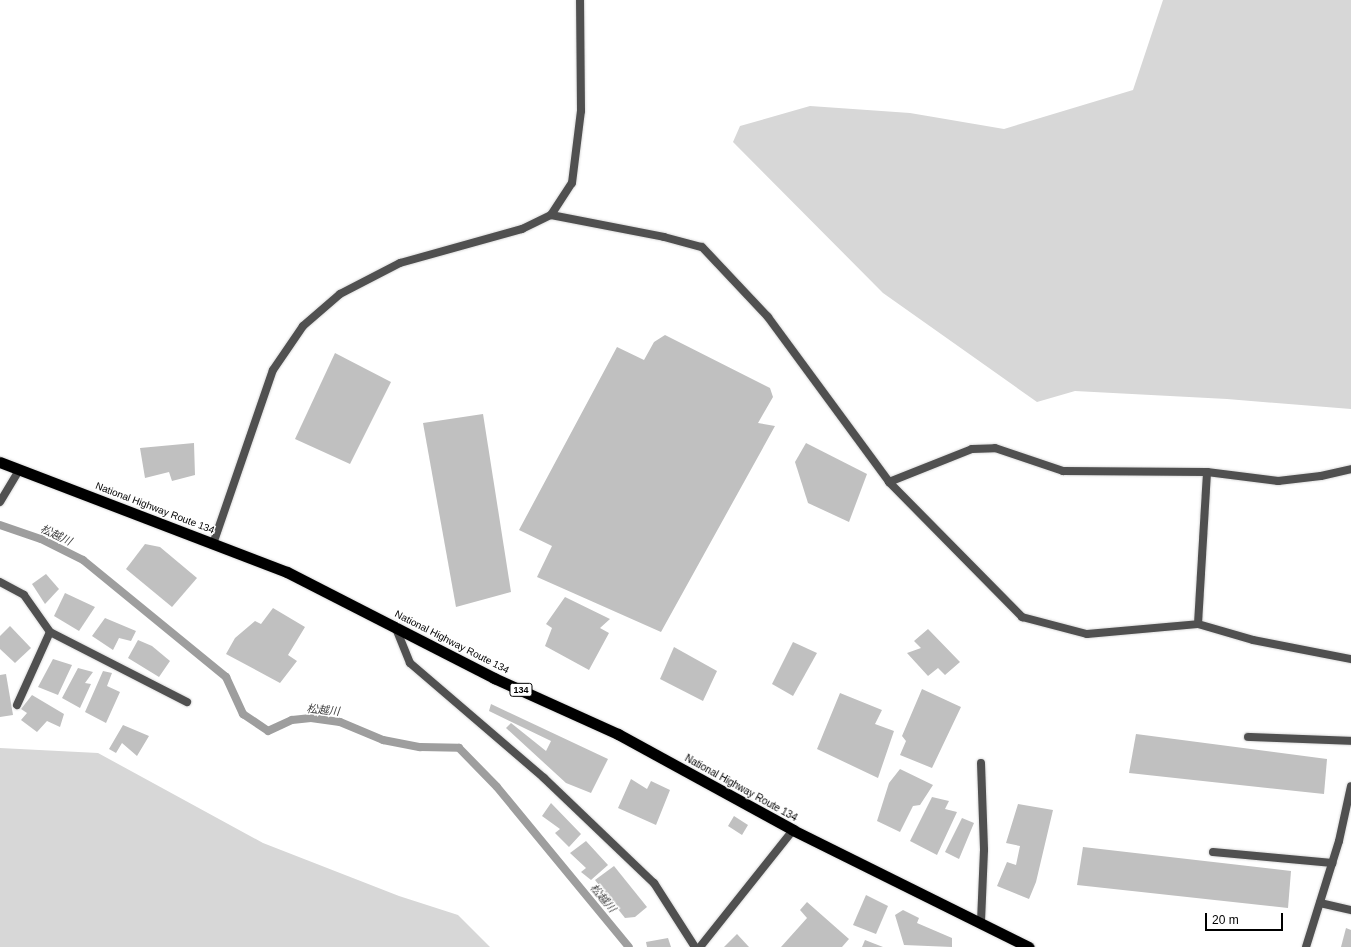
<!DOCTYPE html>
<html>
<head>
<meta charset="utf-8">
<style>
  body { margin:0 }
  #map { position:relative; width:1351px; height:947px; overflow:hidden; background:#fff; font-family:Helvetica,"Noto Sans JP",sans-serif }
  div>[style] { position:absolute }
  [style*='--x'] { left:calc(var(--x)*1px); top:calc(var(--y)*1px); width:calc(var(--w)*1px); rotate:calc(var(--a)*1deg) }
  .green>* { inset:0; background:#d7d7d7 }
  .stream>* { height:8px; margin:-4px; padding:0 4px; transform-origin:4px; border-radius:4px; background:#9e9e9e }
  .building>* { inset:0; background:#c0c0c0 }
  .roads { filter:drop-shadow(0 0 1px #dbdbdb) drop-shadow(0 0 1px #dbdbdb) }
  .service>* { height:8px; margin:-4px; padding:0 4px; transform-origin:4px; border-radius:4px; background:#505050 }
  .minor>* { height:8px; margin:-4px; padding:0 4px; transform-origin:4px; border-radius:4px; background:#505050 }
  .tertiary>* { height:8px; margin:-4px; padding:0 4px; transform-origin:4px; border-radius:4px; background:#505050 }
  .trunk>* { height:11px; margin:-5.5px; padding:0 5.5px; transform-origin:5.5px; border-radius:5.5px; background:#000 }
  span { translate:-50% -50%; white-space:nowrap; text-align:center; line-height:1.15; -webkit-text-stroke:3px #fff; paint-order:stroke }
  .shield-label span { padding:1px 3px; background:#fff; border:1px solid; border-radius:3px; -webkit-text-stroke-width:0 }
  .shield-label { font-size:9px; color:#000; font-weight:700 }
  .street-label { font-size:10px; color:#000 }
  .water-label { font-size:11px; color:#3f3f3f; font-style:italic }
  .scale { position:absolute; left:1205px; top:913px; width:78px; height:18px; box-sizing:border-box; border:2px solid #000; border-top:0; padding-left:5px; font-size:12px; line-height:14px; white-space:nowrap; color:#000; -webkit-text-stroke:3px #fff; paint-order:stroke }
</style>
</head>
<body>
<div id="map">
  <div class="green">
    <i style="clip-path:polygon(1163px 0,1351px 0,1351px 409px,1227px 399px,1075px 391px,1037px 402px,883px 293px,733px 142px,740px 126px,810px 106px,910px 113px,1004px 129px,1133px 90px)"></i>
    <i style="clip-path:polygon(0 748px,98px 753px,263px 843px,399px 896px,458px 915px,490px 947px,0 947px)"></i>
  </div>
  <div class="stream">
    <i style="--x:0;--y:525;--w:43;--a:18.9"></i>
    <i style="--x:41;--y:539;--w:47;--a:26.6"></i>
    <i style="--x:83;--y:560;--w:185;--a:39.3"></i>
    <i style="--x:226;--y:677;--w:41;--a:65.3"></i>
    <i style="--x:243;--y:714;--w:30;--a:34"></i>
    <i style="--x:268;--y:731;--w:26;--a:-25"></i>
    <i style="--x:292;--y:720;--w:19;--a:-6"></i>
    <i style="--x:311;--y:718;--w:29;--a:8"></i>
    <i style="--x:340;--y:722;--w:47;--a:22.7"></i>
    <i style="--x:383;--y:740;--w:38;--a:11"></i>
    <i style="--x:420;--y:747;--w:39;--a:1"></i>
    <i style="--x:459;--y:748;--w:54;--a:45.7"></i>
    <i style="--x:497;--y:787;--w:207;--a:50.5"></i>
  </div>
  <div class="building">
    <i style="clip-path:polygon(665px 335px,770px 388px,773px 397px,758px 423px,775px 426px,661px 632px,537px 577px,552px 546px,519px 530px,617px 347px,644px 360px,654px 342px)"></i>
    <i style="clip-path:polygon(335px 353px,391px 382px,350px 464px,295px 439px)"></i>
    <i style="clip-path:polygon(483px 414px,511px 592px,456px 607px,423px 423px)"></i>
    <i style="clip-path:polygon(194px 443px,195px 475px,172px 481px,169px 472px,145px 478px,140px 448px)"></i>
    <i style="clip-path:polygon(806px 443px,867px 474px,849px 522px,808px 503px,795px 462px)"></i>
    <i style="clip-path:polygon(145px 544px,160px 547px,197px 578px,172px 607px,126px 569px)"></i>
    <i style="clip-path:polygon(46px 574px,59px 589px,45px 604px,32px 584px)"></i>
    <i style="clip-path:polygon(65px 593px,95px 607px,79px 631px,54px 616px)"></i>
    <i style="clip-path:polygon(565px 597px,610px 619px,600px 628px,609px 633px,589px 670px,545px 646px,552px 628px,546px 624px)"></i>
    <i style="clip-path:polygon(273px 608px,305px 627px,288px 655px,297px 661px,280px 683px,226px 654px,235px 638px,255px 621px,261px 624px)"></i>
    <i style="clip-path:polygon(105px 618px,136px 631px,131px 641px,119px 638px,113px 650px,92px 636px)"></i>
    <i style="clip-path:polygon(10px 626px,31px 648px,15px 663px,0 649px,0 636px)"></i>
    <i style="clip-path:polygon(928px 629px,960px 662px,945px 675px,938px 668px,928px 676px,907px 653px,921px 648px,914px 641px)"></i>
    <i style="clip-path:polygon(138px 640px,152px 646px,170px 661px,159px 677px,128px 658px)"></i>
    <i style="clip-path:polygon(793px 642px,817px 653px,793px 696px,772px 684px)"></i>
    <i style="clip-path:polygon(674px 647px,717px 671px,703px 701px,660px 679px)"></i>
    <i style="clip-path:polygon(53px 659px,72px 665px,58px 695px,38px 687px)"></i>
    <i style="clip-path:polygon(78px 668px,93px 672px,85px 683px,91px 684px,80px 708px,62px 698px)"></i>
    <i style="clip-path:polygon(103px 671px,112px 673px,107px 686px,120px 692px,106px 723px,85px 712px)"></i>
    <i style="clip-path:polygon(6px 674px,13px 715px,0 717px,0 675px)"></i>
    <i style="clip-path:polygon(922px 689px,961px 707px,932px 768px,900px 755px,906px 741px,902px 736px)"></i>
    <i style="clip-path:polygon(840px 693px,882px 710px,875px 724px,894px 731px,878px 778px,817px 749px)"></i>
    <i style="clip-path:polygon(32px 695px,64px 714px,60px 727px,47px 721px,37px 732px,21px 720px,27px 713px,21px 709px)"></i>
    <i style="clip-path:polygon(491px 704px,608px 759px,591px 793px,566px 783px,506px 728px,511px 723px,546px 751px,551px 741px,489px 711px)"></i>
    <i style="clip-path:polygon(123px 725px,149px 736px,137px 756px,122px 743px,116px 753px,109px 749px)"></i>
    <i style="clip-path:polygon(1136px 734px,1327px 759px,1324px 794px,1129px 773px)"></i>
    <i style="clip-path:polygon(900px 769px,933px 785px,920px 805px,913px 806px,900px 832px,877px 821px,889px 783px)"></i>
    <i style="clip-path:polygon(631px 779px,647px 789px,651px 781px,670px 790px,656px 825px,618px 808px)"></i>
    <i style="clip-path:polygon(932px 797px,949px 801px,945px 809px,957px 812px,937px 855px,910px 841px)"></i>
    <i style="clip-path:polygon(551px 803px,581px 834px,569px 847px,555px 833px,560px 829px,542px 816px)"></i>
    <i style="clip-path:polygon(1018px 804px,1053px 810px,1036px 882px,1029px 899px,997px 886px,1007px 862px,1016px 865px,1020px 846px,1006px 843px)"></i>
    <i style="clip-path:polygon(734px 816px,748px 825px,742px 835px,728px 826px)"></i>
    <i style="clip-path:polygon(962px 818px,974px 823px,959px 859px,945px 852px)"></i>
    <i style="clip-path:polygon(586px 841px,608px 865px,591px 880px,581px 872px,586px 868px,570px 853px)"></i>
    <i style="clip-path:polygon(1083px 847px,1291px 871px,1288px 908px,1077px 885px)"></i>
    <i style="clip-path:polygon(614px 866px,647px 907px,635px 917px,625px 918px,595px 880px)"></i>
    <i style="clip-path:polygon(866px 895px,888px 906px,876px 934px,853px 925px)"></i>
    <i style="clip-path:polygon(807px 902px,849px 939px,842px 947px,781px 947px,807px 918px,800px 910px)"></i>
    <i style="clip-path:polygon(903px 910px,919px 918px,917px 923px,952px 938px,952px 947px,904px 945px,895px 915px)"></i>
    <i style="clip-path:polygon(1346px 928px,1351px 930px,1351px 947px,1341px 947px)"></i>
    <i style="clip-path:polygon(737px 934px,749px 947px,724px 947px)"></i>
    <i style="clip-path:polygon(668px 938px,671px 947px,647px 947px,646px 942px)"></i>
    <i style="clip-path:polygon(865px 940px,883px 947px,862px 947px)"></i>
  </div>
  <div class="roads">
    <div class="service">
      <i style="--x:0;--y:582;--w:27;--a:28"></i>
      <i style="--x:24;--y:595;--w:45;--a:54.9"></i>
      <i style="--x:50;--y:632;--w:154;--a:27.1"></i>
    </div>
    <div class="minor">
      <i style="--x:551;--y:215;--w:115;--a:11"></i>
      <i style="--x:664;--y:237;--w:39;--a:15"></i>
      <i style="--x:702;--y:247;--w:96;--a:46.7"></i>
      <i style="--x:768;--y:317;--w:205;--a:53.7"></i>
      <i style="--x:889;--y:482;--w:190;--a:45.4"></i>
      <i style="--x:1022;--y:617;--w:67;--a:14.7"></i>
      <i style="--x:1087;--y:634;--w:111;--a:-5.1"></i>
      <i style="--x:1198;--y:624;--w:57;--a:16.2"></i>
      <i style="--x:1253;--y:640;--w:100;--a:11"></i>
      <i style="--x:889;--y:482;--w:89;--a:-21.7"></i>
      <i style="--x:972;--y:449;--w:23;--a:-2"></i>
      <i style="--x:995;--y:448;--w:72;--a:18.7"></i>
      <i style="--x:1063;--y:471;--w:144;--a:0.4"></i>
      <i style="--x:1207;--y:472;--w:72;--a:7.2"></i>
      <i style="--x:1278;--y:481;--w:43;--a:-6.6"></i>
      <i style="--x:1321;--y:476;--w:31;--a:-13"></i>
      <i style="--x:0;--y:502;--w:37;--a:-59"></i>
      <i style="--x:1198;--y:624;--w:152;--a:-86.6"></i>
      <i style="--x:395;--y:626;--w:40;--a:68"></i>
      <i style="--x:410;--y:663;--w:177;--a:40.6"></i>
      <i style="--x:544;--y:778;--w:152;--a:43.7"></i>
      <i style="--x:654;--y:883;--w:76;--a:57.4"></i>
      <i style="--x:17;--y:705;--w:80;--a:-65.7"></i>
      <i style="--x:1248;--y:737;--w:103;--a:2.2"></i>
      <i style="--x:981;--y:763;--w:87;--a:88"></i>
      <i style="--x:984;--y:850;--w:72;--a:92.4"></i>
      <i style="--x:1213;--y:852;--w:120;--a:5.3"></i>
      <i style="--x:1320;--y:903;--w:32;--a:13"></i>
      <i style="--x:700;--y:947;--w:149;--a:-51.5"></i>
      <i style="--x:1306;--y:947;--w:111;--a:-72.7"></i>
      <i style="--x:1339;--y:841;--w:56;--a:-77.7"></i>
    </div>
    <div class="tertiary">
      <i style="--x:213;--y:544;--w:184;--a:-71"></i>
      <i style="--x:273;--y:370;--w:53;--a:-55.7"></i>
      <i style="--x:303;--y:326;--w:49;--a:-40.9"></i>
      <i style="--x:340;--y:294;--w:68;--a:-27.3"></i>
      <i style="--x:400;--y:263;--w:127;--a:-15.6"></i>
      <i style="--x:522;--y:229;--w:32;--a:-26"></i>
      <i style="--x:551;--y:215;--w:38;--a:-57"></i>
      <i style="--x:572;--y:183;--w:73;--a:-82.9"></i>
      <i style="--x:581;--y:111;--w:111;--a:-90.5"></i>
    </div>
    <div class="trunk">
      <i style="--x:0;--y:462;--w:307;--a:21"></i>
      <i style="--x:287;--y:572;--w:233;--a:27.1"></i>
      <i style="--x:494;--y:678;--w:136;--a:24.3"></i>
      <i style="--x:618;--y:734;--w:200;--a:28.7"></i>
      <i style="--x:793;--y:830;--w:263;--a:26.4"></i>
    </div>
  </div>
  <div class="shield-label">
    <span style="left:521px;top:690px">134</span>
  </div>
  <div class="street-label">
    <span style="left:155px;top:508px;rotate:21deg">National Highway Route 134</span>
    <span style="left:452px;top:642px;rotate:27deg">National Highway Route 134</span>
    <span style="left:741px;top:788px;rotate:29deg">National Highway Route 134</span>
  </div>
  <div class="water-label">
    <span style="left:56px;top:535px;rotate:25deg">松越川</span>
    <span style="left:323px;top:710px;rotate:5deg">松越川</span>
    <span style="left:603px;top:898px;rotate:50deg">松越川</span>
  </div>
  <div class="scale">20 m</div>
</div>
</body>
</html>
